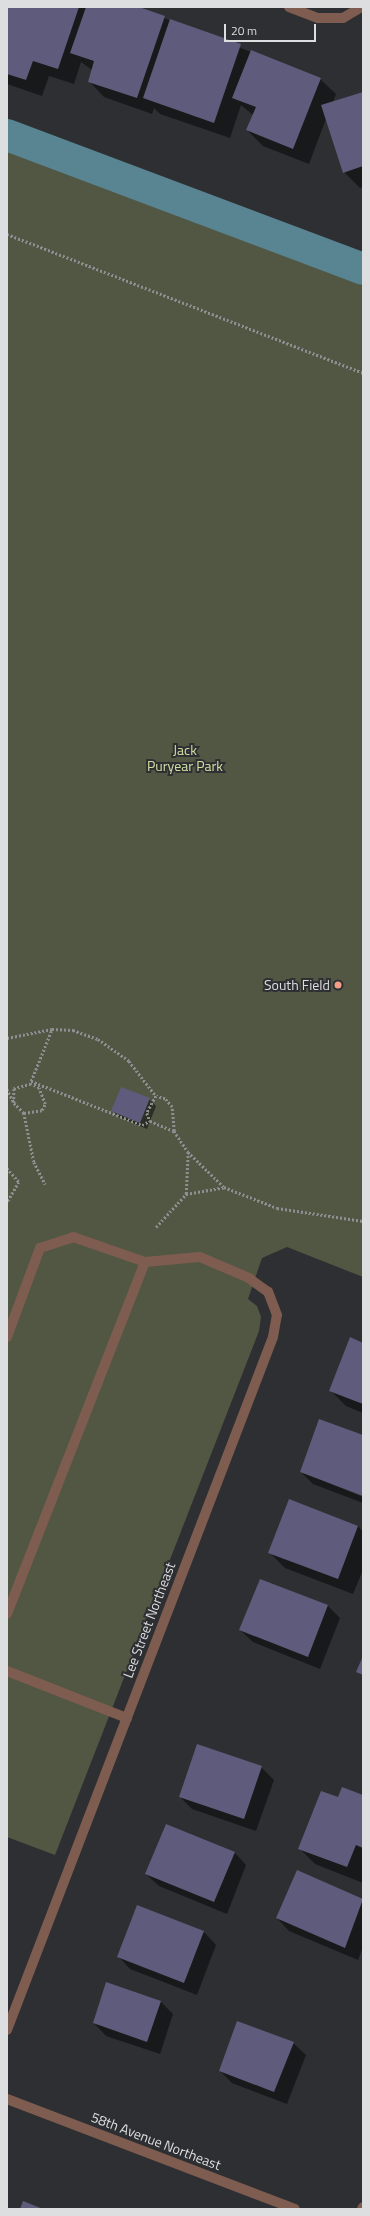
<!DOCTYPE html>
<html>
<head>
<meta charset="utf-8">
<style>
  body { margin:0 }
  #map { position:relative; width:370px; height:2216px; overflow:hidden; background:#2e2f32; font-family:"Titillium Web",sans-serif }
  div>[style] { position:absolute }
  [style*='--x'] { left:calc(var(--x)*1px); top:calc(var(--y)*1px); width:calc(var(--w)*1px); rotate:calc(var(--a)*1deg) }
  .green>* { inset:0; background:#515743 }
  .shadow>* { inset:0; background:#0007 }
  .canal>* { height:32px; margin:-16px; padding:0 16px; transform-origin:16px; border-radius:16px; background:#588591 }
  .building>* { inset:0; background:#5f5b7c }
  .path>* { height:2.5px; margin-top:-1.25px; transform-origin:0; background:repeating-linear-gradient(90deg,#8e8f92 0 2px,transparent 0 4px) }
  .lane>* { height:10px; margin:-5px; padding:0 5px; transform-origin:5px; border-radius:5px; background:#7f5c50 }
  .street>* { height:10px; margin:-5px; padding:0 5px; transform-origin:5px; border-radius:5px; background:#7f5c50 }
  .dots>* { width:11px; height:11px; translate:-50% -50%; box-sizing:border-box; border:2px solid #2e2f32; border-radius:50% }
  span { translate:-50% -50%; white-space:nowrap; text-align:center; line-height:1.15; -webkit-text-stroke:4px #2e2f32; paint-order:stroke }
  .park-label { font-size:14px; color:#cfe0a3 }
  .poi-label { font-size:14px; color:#dddee0 }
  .right { translate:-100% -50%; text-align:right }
  .street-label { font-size:14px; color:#dddee0 }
  .frame { position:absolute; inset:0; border:8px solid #dddee0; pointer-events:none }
  .scale { position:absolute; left:224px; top:24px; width:92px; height:18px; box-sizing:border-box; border:2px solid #dddee0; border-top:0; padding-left:5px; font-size:12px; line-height:14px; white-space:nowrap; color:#dddee0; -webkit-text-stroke:3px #2e2f32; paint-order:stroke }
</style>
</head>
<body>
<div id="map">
  <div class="green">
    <i style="clip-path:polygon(7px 135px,363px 269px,363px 1277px,287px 1247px,262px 1258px,248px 1299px,257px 1306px,261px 1317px,259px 1331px,55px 1855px,7px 1837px)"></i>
  </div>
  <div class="shadow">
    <i style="clip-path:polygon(7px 7px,136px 7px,320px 79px,336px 94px,333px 102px,363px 93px,363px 187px,360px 188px,344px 172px,326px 119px,309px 164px,263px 146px,247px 130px,253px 115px,241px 105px,230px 138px,160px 114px,154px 108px,152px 114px,104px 97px,89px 81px,92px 70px,81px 62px,74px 84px,49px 76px,42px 96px,7px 84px)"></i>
    <i style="clip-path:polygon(149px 1099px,156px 1106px,147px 1129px,119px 1117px,112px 1110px)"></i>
    <i style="clip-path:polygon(363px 1344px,363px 1413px,346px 1406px,330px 1390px)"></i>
    <i style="clip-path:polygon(363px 1436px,363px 1495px,315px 1477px,363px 1497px,363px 1503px,313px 1484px,301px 1472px)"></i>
    <i style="clip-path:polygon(358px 1526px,363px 1532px,363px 1570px,353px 1594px,285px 1568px,269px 1552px)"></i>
    <i style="clip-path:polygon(260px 1580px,328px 1606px,340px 1618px,320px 1669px,253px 1642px,240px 1630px)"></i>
    <i style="clip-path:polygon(261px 1767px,274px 1780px,256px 1831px,192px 1809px,180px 1797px)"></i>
    <i style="clip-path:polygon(363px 1796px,363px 1883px,315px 1864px,299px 1848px,338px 1799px)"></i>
    <i style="clip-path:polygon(234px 1852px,246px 1865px,227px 1914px,159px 1886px,146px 1874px)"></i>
    <i style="clip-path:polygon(297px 1872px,363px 1900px,363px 1947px,358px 1960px,289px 1931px,277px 1918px)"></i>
    <i style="clip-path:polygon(137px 1906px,204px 1932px,216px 1945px,197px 1995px,130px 1969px,118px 1956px)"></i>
    <i style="clip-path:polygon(107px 1984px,161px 2002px,173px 2014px,160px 2054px,106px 2036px,94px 2023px)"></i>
    <i style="clip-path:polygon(293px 2043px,306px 2055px,287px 2104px,232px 2083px,220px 2071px)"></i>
  </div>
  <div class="canal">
    <i style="--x:7;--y:135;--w:380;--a:20.6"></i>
  </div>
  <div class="building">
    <i style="clip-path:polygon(7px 7px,79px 7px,58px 69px,33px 61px,26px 80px,7px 74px)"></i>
    <i style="clip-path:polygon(86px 7px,139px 7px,165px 16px,137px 98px,88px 82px,94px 61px,70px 53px)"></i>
    <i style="clip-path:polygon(170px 19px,241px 44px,214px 123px,143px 98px)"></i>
    <i style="clip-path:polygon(251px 50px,321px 78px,293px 149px,246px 130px,256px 107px,232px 98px)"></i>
    <i style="clip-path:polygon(363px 92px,363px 166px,343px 173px,321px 105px)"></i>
    <i style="clip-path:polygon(121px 1087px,150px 1098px,140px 1123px,111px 1111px)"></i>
    <i style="clip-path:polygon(350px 1337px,363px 1343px,363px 1404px,329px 1391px)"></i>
    <i style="clip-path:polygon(319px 1419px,363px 1435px,363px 1496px,300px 1472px)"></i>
    <i style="clip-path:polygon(289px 1499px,358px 1526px,338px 1579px,268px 1553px)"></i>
    <i style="clip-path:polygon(260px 1579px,328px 1605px,308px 1657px,239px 1630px)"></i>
    <i style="clip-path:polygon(363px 1656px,363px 1675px,356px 1672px)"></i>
    <i style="clip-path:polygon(197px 1744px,262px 1766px,244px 1819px,179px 1797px)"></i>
    <i style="clip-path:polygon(342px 1787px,363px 1795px,363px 1848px,356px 1845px,347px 1867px,298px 1849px,321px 1791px,338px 1797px)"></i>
    <i style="clip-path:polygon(166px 1824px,235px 1852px,214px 1902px,145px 1874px)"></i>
    <i style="clip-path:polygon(297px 1870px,363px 1899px,345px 1948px,276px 1918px)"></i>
    <i style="clip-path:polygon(137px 1905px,204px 1931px,184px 1983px,117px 1957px)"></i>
    <i style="clip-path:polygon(106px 1982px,161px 2001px,147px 2042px,93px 2023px)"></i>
    <i style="clip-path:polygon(237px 2021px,294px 2042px,274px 2092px,219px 2071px)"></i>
    <i style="clip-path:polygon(23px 2201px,43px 2209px,20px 2209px)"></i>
  </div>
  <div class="path">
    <i style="--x:7;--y:234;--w:382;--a:21.3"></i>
    <i style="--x:7;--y:1038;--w:46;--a:-11.3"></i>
    <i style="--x:52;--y:1029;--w:21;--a:3"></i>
    <i style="--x:73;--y:1030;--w:27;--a:20"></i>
    <i style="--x:98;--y:1039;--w:38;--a:35"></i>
    <i style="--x:129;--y:1061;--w:44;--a:52.4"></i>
    <i style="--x:31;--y:1081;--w:119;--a:21.6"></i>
    <i style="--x:142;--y:1125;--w:9;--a:-27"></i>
    <i style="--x:31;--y:1081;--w:56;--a:-68"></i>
    <i style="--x:7;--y:1089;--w:16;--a:63"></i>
    <i style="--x:14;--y:1103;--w:14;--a:45"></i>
    <i style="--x:24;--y:1113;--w:18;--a:-9"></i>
    <i style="--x:42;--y:1110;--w:7;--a:-63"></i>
    <i style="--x:45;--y:1104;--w:17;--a:-111"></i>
    <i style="--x:39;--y:1088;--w:9;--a:-153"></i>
    <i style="--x:31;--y:1084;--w:18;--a:164"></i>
    <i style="--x:14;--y:1089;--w:14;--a:90"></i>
    <i style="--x:24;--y:1113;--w:50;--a:78.5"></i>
    <i style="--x:34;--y:1162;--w:25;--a:63"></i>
    <i style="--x:174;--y:1131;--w:24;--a:-95"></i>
    <i style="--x:172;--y:1107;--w:11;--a:-131"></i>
    <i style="--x:165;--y:1099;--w:9;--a:-162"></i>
    <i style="--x:156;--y:1096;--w:19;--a:118"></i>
    <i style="--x:147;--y:1113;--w:9;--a:69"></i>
    <i style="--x:150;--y:1121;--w:26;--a:23"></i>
    <i style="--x:174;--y:1131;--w:25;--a:56"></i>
    <i style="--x:7;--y:1168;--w:18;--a:49"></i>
    <i style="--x:19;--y:1182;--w:24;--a:120"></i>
    <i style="--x:186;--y:1194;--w:42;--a:-87.3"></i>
    <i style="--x:188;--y:1152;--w:50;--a:44.2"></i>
    <i style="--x:156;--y:1227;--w:45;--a:-47.7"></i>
    <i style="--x:186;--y:1194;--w:39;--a:-10"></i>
    <i style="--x:224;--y:1187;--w:57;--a:21.6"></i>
    <i style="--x:277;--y:1208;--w:87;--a:8.6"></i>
  </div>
  <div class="lane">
    <i style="--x:7;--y:1337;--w:95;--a:-69.7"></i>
    <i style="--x:40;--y:1248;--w:35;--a:-18"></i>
    <i style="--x:73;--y:1237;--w:76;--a:19.1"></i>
    <i style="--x:7;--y:1614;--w:378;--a:-68.6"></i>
    <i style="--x:145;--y:1262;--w:55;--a:-5.2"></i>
    <i style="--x:7;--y:1671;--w:129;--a:21.4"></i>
  </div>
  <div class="street">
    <i style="--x:289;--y:7;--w:31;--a:21"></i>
    <i style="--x:318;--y:18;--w:25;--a:0"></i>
    <i style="--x:343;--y:18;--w:21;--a:-31"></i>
    <i style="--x:7;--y:2030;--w:742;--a:-69"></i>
    <i style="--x:273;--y:1337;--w:22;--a:-80"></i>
    <i style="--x:277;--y:1315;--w:25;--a:-111"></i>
    <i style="--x:268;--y:1292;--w:24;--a:-144"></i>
    <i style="--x:249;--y:1278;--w:53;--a:-156.8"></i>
    <i style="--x:7;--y:2099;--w:308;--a:20.9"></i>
    <i style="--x:362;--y:2209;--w:2;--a:-63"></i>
  </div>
  <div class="dots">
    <i style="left:338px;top:985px;background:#f49e8a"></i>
  </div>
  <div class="park-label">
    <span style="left:185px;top:758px">Jack<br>Puryear Park</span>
  </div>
  <div class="poi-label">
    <span class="right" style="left:330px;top:985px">South Field</span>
  </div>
  <div class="street-label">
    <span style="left:149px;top:1620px;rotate:-69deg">Lee Street Northeast</span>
    <span style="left:156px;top:2141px;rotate:21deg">58th Avenue Northeast</span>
  </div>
  <div class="frame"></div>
  <div class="scale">20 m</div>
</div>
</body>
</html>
